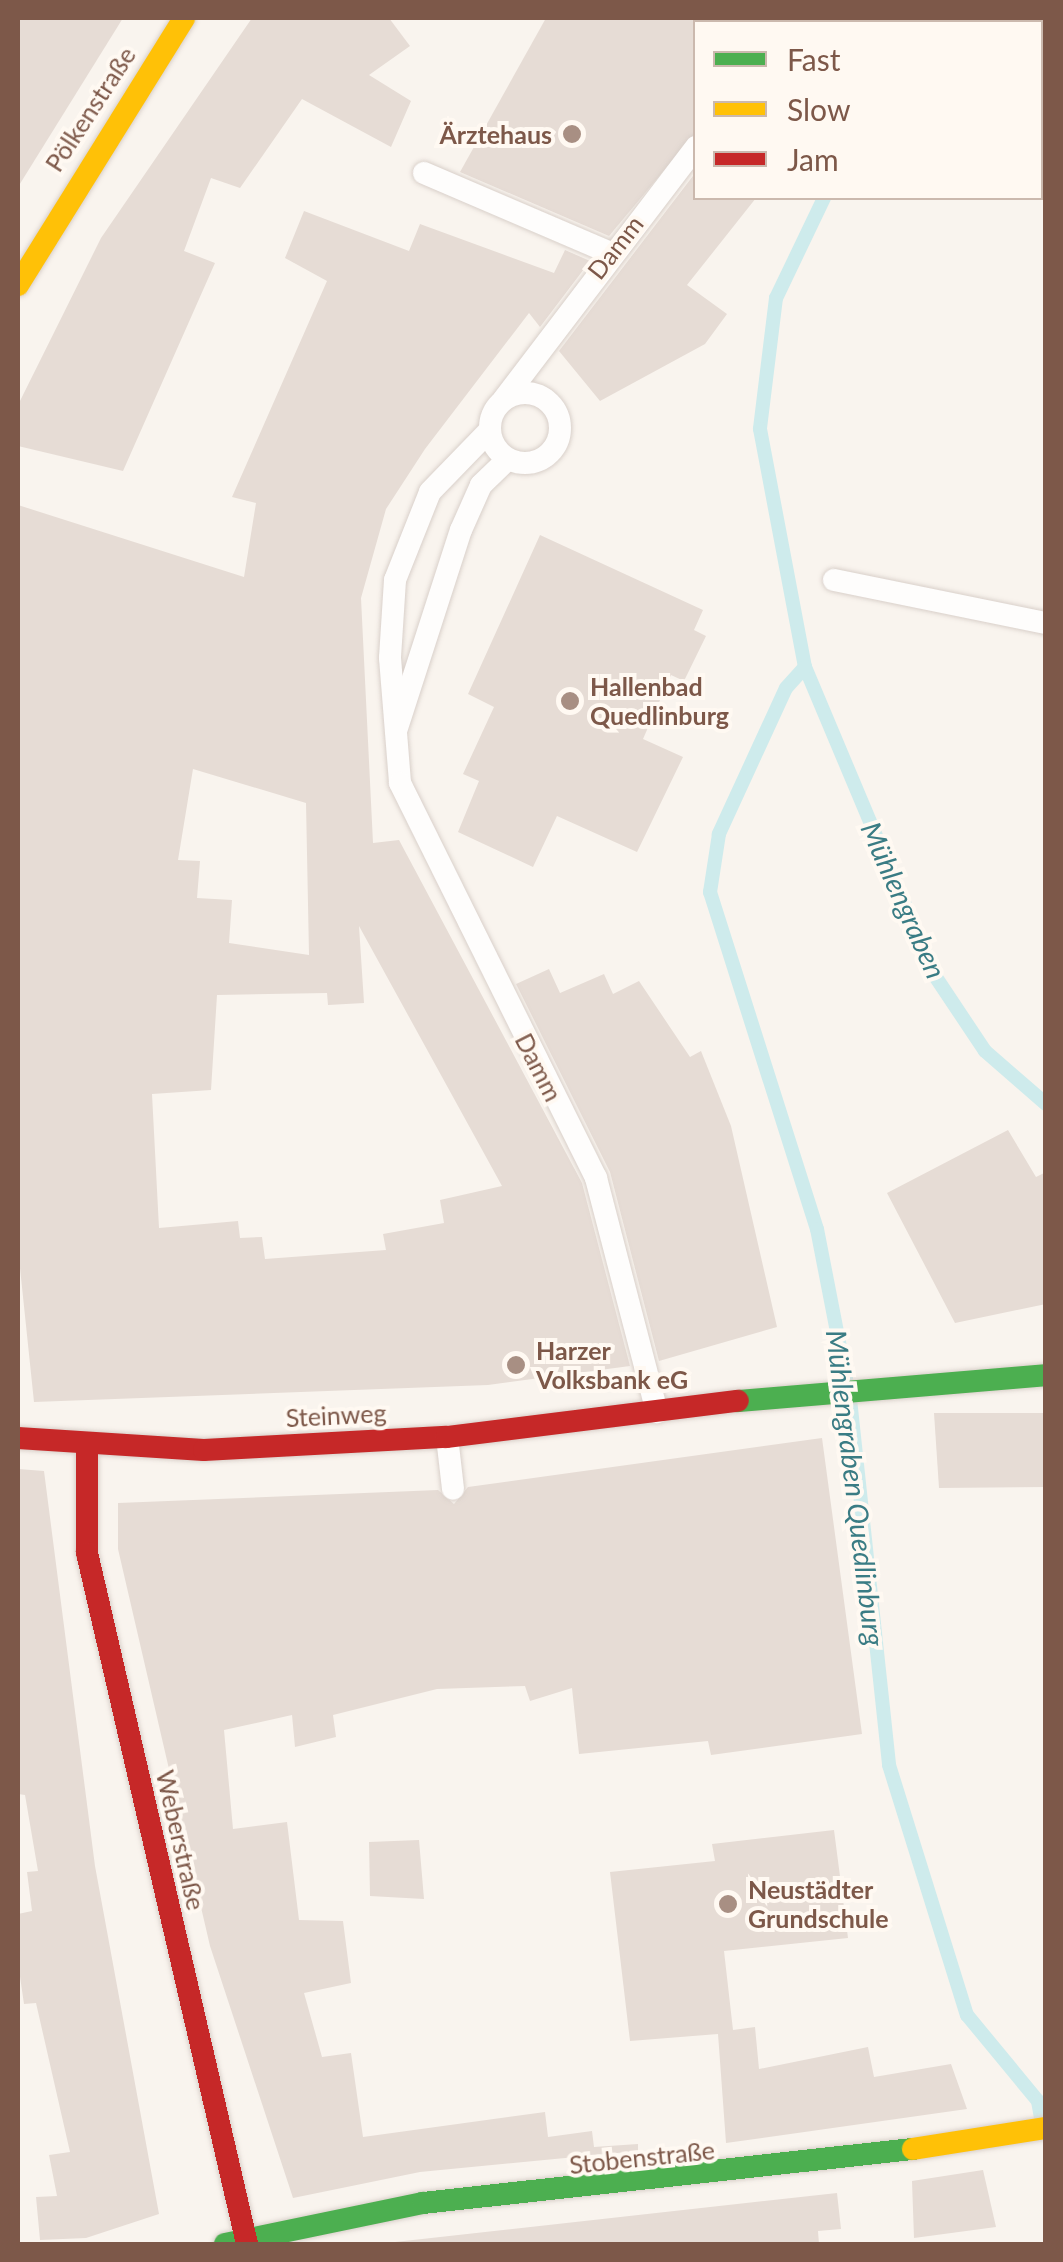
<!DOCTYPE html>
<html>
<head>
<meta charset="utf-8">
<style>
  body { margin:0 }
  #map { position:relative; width:1063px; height:2262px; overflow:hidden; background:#f9f4ee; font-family:Lato,sans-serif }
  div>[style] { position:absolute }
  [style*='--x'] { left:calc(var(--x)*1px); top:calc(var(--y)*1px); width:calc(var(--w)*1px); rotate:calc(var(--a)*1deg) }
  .stream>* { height:14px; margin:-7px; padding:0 7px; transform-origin:7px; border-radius:7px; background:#ceebec }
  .building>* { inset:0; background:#e6dcd5 }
  .roads { filter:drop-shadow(0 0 2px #d9d0ca) drop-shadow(0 0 2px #d9d0ca) }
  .lane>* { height:22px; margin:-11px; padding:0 11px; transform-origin:11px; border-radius:11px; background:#fefdfc }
  .lane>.ring { margin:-11px; padding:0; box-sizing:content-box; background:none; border:22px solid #fefdfc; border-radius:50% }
  .fast>* { height:22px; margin:-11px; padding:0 11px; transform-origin:11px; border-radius:11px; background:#4caf50 }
  .slow>* { height:22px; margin:-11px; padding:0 11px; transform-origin:11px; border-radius:11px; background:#ffc107 }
  .jam>* { height:22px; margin:-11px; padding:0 11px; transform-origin:11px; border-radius:11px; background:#c62828 }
  .dots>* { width:28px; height:28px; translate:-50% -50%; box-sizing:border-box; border:5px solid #fff9f2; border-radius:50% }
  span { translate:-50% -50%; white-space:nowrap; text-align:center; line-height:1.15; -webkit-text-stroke:8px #fff9f2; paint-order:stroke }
  .street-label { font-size:25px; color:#7d5849 }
  .poi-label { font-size:25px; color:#7d5849; font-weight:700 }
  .right { translate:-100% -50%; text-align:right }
  .left { translate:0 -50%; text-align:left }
  .water-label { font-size:28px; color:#3a7c84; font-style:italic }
  .frame { position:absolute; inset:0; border:20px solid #7d5849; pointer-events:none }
  .legend { position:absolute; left:693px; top:20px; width:350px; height:180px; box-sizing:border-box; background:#fff9f2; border:2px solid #cbb9ae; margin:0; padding:12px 18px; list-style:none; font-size:30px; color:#7d5849 }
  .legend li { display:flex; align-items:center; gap:20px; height:50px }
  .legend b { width:50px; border:2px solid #cbb9ae }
</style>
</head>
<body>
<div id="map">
  <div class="stream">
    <i style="--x:1040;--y:105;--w:6;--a:-9"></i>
    <i style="--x:824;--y:198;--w:111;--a:115.6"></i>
    <i style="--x:776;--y:298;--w:132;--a:97"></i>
    <i style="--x:760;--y:429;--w:242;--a:79.3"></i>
    <i style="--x:805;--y:667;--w:335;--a:67.2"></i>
    <i style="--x:935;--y:976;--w:90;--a:56.3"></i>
    <i style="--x:985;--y:1051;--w:81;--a:41"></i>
    <i style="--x:805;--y:667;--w:28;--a:132"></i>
    <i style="--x:786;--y:688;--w:161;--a:114.7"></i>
    <i style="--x:719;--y:834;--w:59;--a:98.8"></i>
    <i style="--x:710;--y:892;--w:354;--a:72.4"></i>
    <i style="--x:817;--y:1229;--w:152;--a:79"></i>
    <i style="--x:850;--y:1399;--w:368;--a:83.9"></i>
    <i style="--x:889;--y:1765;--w:262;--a:72.7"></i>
    <i style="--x:967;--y:2015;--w:112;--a:50.5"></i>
    <i style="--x:1038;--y:2101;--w:17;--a:80"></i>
  </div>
  <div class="building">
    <i style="clip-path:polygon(18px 18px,123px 18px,18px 187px)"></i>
    <i style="clip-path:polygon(252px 18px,389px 18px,410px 46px,369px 75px,411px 101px,391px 147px,302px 99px,240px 188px,211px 178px,184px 251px,215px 263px,123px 471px,18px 446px,18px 405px,101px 238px)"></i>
    <i style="clip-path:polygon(546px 18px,696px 18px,696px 132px,609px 236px,460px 172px)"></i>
    <i style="clip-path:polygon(696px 172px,696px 198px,756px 198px,687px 285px,727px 314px,705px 344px,600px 401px,559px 351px)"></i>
    <i style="clip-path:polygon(evenodd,304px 211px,409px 251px,420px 224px,554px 273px,565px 250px,590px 261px,540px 327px,529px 313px,425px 449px,386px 509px,361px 598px,373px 843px,399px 840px,582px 1183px,630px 1366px,488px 1385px,34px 1402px,18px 1249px,18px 505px,244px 577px,256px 503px,232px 497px,327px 281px,285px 258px,304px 211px,193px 769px,306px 803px,309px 955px,229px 943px,232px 900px,197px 898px,200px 861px,178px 860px,193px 769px,304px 211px,359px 926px,502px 1186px,440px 1200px,444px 1223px,383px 1234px,386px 1250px,265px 1259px,262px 1237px,240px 1238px,238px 1221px,159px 1228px,152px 1094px,211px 1090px,217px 995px,327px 993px,328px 1005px,364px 1003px,359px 926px)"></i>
    <i style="clip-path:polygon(540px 535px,703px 610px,694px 630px,706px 636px,684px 681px,671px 675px,643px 739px,683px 757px,637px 852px,557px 816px,533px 867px,458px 832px,479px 781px,463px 774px,494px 707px,468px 694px)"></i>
    <i style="clip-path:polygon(549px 969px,560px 993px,604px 974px,613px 994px,639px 981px,690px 1057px,701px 1051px,731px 1126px,777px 1327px,659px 1361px,610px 1172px,516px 984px)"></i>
    <i style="clip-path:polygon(1008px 1130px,1036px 1177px,1046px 1172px,1046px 1304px,955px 1323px,887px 1193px)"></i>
    <i style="clip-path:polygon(934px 1413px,1046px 1413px,1046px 1487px,939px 1488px)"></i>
    <i style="clip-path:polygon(822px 1438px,862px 1734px,711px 1755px,708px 1741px,579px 1754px,572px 1688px,530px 1701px,525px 1686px,437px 1689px,333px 1715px,336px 1737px,295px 1747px,292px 1715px,224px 1730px,233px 1829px,287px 1822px,299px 1920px,343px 1921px,351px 1983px,304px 1993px,322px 2057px,351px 2053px,363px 2137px,545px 2112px,548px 2137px,592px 2131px,594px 2147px,638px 2144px,638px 2151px,420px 2172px,293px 2198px,210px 1946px,118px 1549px,118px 1503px,438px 1490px,454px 1504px,468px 1487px)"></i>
    <i style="clip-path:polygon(18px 1469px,44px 1471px,95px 1866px,159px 2214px,86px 2238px,40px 2240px,36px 2197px,57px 2196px,49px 2155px,70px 2152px,36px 2003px,24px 2004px,18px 1963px,18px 1914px,32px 1911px,27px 1872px,38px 1871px,25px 1795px,18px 1794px)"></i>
    <i style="clip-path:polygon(834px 1830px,848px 1938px,724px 1951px,733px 2030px,755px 2027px,759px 2069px,868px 2047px,874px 2077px,951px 2064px,967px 2109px,726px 2143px,718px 2034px,630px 2041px,610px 1872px,715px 1861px,712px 1844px)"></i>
    <i style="clip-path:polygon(419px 1840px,424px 1899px,370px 1896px,369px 1842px)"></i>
    <i style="clip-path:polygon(983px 2170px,996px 2227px,914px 2238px,912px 2181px)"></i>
    <i style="clip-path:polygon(837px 2193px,841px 2229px,818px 2231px,819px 2244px,377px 2244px)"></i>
  </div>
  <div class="roads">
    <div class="lane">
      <i style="--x:424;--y:173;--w:200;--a:23.2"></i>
      <i class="ring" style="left:490px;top:393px;width:48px;height:48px"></i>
      <i style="--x:504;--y:399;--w:317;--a:-52.7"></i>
      <i style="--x:490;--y:430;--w:86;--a:134.1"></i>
      <i style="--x:430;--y:492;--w:95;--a:111.7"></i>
      <i style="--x:395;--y:580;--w:78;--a:93.7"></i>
      <i style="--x:390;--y:658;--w:125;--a:85.4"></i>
      <i style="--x:400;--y:783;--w:441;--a:63.6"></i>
      <i style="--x:596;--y:1178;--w:242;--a:75.4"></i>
      <i style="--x:834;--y:580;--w:216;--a:11.5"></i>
      <i style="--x:396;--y:731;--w:211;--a:-72.1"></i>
      <i style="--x:461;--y:530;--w:49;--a:-66"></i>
      <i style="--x:481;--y:485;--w:37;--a:-44"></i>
      <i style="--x:447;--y:1437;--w:52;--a:83.4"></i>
    </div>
    <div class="fast">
      <i style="--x:738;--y:1401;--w:309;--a:-4.8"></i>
      <i style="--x:225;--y:2244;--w:202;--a:-11.7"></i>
      <i style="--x:423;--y:2203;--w:493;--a:-6.3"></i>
    </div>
    <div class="slow">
      <i style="--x:18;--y:285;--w:314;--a:-58.1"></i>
      <i style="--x:913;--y:2149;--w:135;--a:-9"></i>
    </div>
    <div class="jam">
      <i style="--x:18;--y:1438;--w:186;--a:3.7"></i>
      <i style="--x:204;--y:1450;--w:243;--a:-3.1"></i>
      <i style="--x:447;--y:1437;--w:293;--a:-7.1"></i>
      <i style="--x:87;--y:1445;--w:108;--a:90"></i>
      <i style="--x:87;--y:1553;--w:709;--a:76.96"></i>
    </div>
  </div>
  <div class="dots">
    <i style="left:572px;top:134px;background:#a88f83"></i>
    <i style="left:570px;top:701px;background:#a88f83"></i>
    <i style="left:516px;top:1365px;background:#a88f83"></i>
    <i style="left:728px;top:1904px;background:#a88f83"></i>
  </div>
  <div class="street-label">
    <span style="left:90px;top:109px;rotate:-57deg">Pölkenstraße</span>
    <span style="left:615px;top:247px;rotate:-52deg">Damm</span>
    <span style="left:539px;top:1067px;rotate:63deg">Damm</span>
    <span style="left:336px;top:1415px;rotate:-3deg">Steinweg</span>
    <span style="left:181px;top:1840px;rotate:77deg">Weberstraße</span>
    <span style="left:642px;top:2157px;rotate:-6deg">Stobenstraße</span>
  </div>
  <div class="poi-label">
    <span class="right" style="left:552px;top:134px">Ärztehaus</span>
    <span class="left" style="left:590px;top:701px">Hallenbad<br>Quedlinburg</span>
    <span class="left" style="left:536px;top:1365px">Harzer<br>Volksbank eG</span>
    <span class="left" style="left:748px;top:1904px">Neustädter<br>Grundschule</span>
  </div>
  <div class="water-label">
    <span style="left:904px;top:900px;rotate:66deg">Mühlengraben</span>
    <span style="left:856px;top:1488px;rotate:83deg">Mühlengraben Quedlinburg</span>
  </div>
  <div class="frame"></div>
  <ul class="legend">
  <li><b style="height:12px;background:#4caf50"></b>Fast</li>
  <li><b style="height:12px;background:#ffc107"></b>Slow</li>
  <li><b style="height:12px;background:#c62828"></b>Jam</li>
  </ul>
</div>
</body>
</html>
